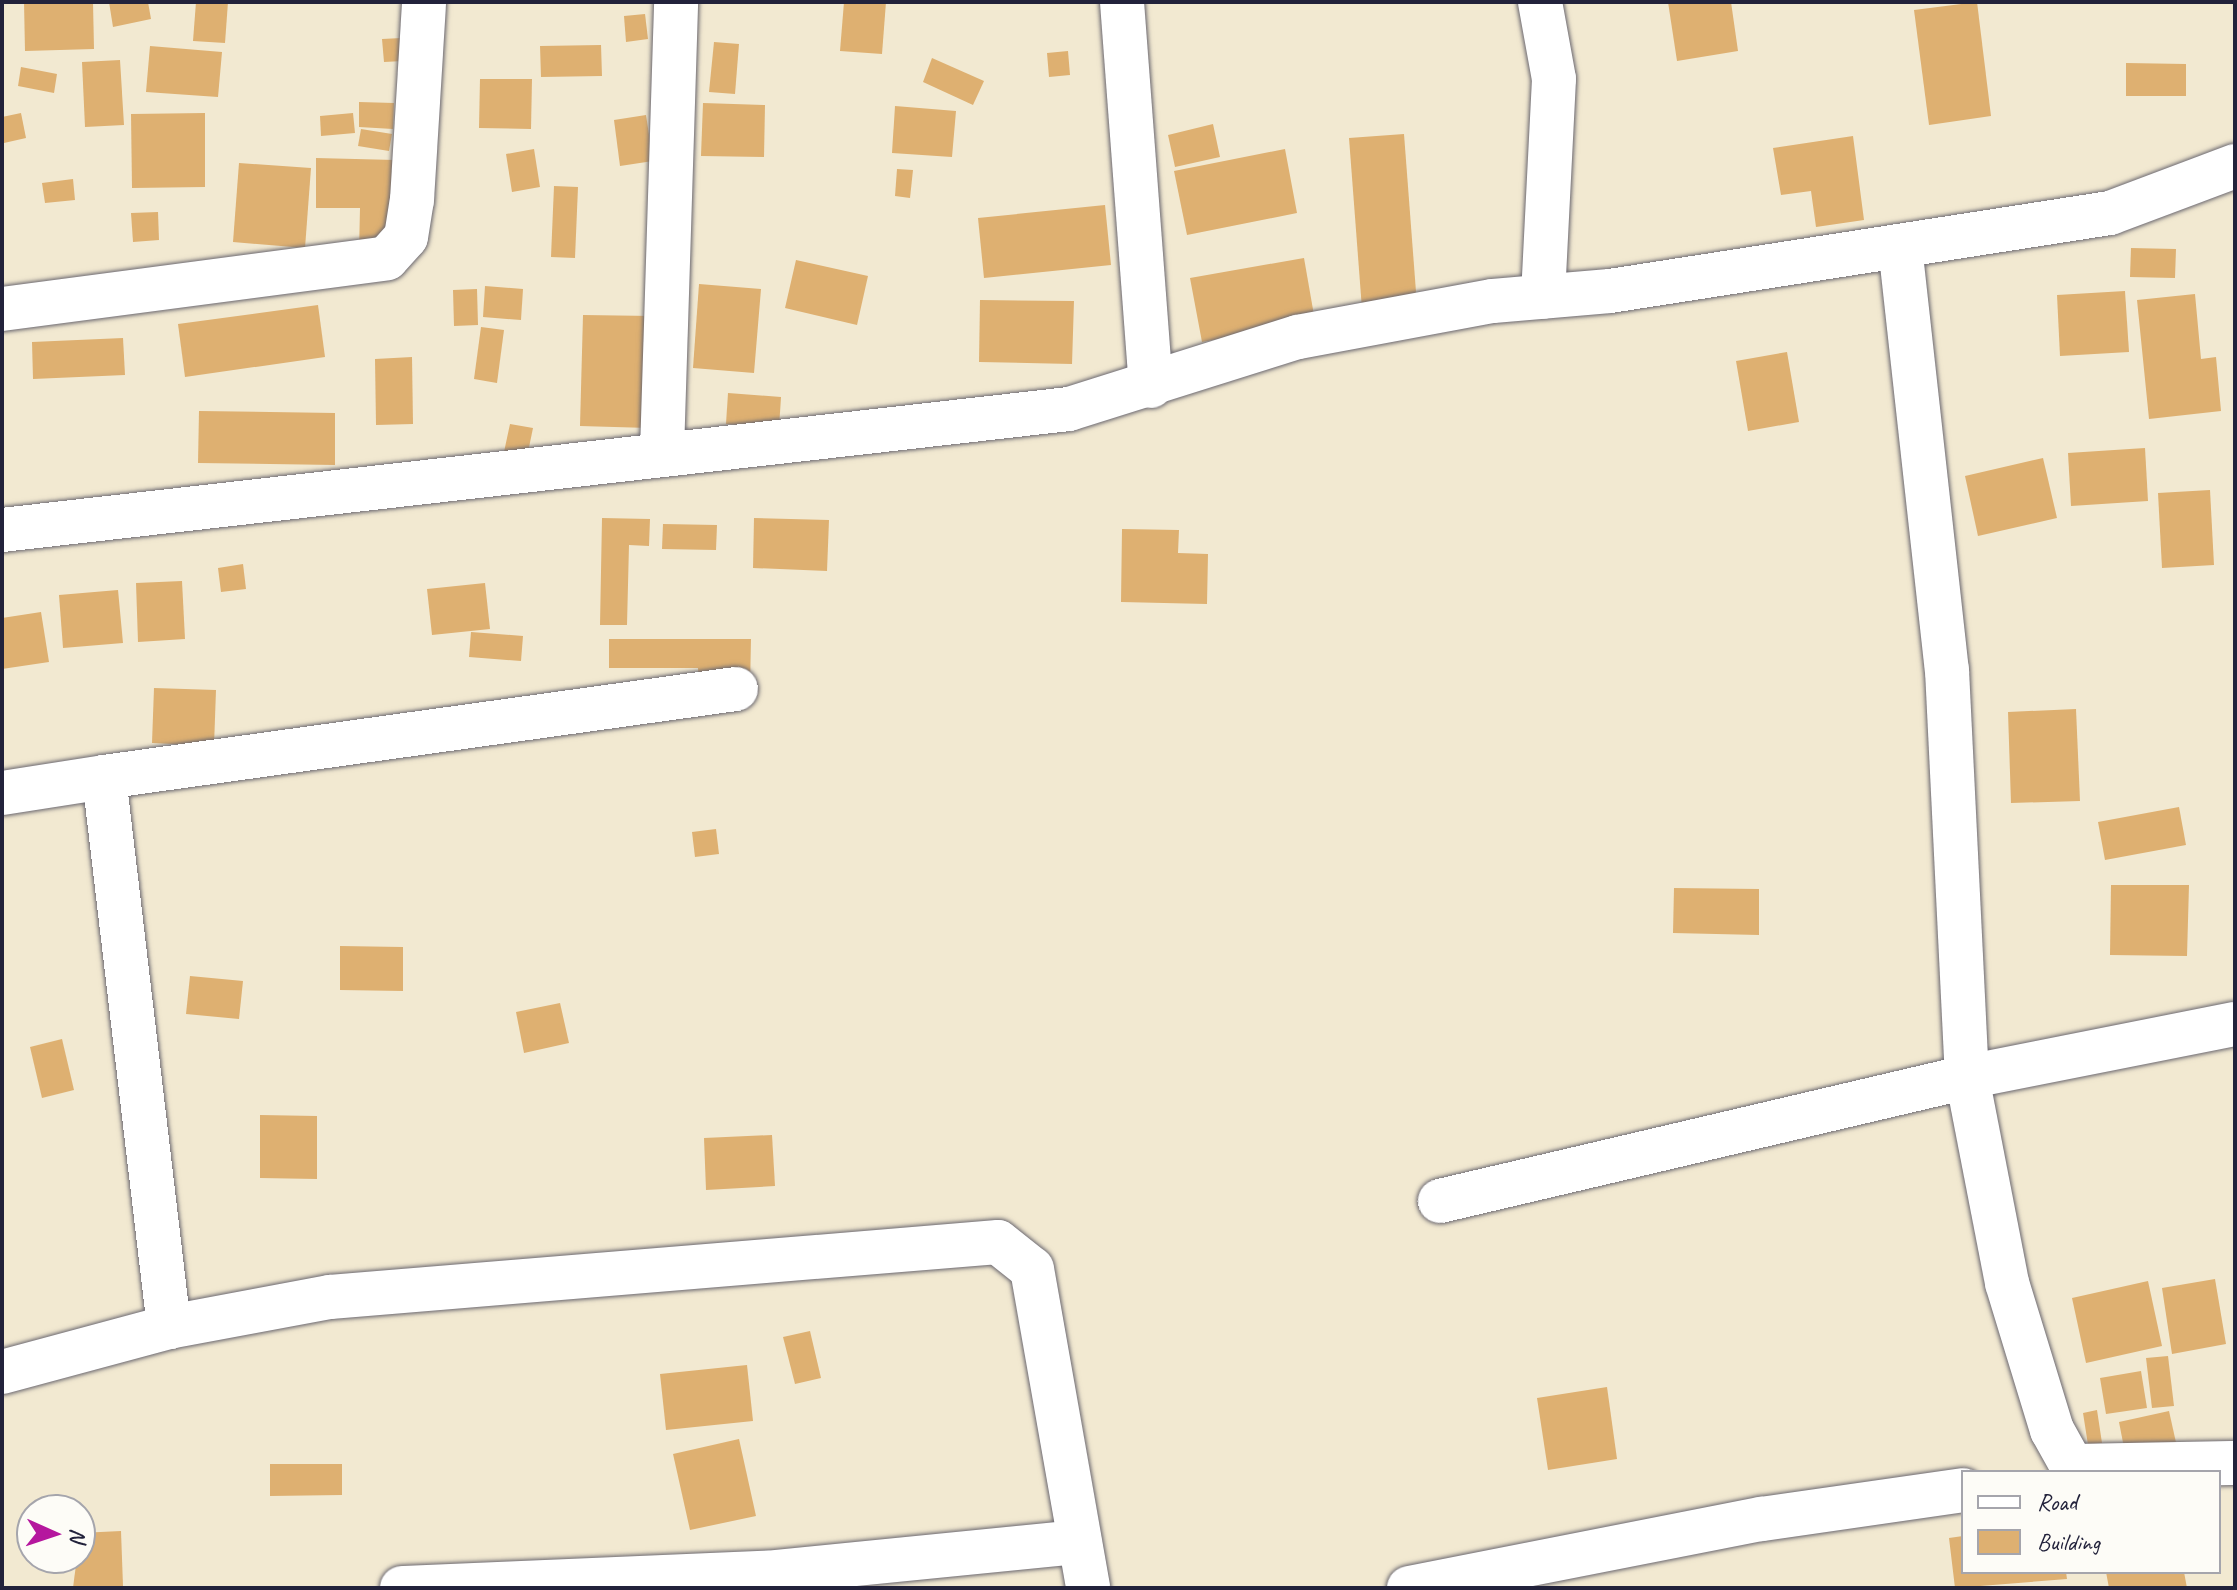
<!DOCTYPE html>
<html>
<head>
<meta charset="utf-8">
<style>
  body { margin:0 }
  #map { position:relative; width:2237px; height:1590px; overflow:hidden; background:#f2e9d1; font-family:Caveat,sans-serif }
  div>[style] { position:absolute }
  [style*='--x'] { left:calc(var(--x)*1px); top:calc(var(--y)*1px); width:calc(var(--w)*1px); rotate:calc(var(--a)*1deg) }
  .building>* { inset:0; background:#deb071 }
  .roads { filter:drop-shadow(0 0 2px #6b6870) drop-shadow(0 0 2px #6b6870) }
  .minor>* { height:44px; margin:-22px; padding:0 22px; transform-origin:22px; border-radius:22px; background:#fff }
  span { translate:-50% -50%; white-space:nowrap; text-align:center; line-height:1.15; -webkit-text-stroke:7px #fdfcf7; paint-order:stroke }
  .frame { position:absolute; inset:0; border:4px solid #22223b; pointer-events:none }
  .legend { position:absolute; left:1961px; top:1470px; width:260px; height:104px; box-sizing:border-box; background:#fdfcf7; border:2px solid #a5a5ac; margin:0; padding:10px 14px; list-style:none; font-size:24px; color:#22223b }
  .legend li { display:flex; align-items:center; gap:16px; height:40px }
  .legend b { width:40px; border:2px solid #a5a5ac }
  .north { position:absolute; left:16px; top:1494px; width:80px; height:80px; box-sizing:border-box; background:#fdfcf7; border:2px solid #a5a5ac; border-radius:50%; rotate:93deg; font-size:22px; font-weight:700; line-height:32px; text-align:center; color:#22223b }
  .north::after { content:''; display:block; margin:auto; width:28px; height:36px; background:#b5179e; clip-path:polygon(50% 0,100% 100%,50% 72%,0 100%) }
</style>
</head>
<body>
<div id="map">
  <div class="building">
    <i style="clip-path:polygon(24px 2px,93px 2px,94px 49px,25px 51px)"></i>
    <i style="clip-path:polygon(109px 2px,148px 2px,151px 19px,113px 27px)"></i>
    <i style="clip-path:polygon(196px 2px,228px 2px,225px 43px,193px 41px)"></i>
    <i style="clip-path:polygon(844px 2px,886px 2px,882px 54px,840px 51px)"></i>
    <i style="clip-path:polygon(1668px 2px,1731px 2px,1738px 51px,1677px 61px)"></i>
    <i style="clip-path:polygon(1977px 2px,1991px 116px,1929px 125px,1914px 10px)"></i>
    <i style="clip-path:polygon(645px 14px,648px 39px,626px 42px,624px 16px)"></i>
    <i style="clip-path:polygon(421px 37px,423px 60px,384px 62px,382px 39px)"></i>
    <i style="clip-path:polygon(714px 42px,739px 44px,735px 94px,709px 92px)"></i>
    <i style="clip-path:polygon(601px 45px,602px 76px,541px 77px,540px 46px)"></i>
    <i style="clip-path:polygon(150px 46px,222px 52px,218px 97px,146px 92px)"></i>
    <i style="clip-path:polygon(1068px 51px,1070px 75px,1049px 77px,1047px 53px)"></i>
    <i style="clip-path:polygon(932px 58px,984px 81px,973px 105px,923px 82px)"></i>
    <i style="clip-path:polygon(120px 60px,124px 125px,85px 127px,82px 62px)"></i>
    <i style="clip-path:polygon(2126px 63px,2186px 64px,2186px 96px,2126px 96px)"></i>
    <i style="clip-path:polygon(21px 67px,57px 74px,54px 93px,18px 86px)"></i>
    <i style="clip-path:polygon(480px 79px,532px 79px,531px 129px,479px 128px)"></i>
    <i style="clip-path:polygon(359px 102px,394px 103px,393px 129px,359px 127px)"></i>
    <i style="clip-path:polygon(703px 103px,765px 105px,764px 157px,701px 156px)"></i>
    <i style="clip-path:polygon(895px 106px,956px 111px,952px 157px,892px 153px)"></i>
    <i style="clip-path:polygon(21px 113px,26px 138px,4px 143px,2px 117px)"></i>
    <i style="clip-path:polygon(205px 113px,205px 187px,132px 188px,131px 114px)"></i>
    <i style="clip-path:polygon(353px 113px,355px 133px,321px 136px,320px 116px)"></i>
    <i style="clip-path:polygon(646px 115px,653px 161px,620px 166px,614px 120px)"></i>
    <i style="clip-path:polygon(1213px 124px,1220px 157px,1175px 167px,1168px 135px)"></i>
    <i style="clip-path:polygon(361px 129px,392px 134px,389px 151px,358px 146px)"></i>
    <i style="clip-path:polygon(1404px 134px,1417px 305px,1362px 309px,1349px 138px)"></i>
    <i style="clip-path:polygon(1853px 136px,1864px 220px,1816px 227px,1811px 191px,1781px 195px,1773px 148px)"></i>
    <i style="clip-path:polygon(534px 149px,540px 187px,512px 192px,506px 154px)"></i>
    <i style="clip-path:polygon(1285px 149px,1297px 213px,1187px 235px,1174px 171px)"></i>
    <i style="clip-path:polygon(316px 158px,395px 160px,394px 252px,359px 252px,360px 208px,316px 208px)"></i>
    <i style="clip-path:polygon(239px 163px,311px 168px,305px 248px,233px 242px)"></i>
    <i style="clip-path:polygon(897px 169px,913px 170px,910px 198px,895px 196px)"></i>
    <i style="clip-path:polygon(73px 179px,75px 200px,45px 203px,42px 183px)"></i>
    <i style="clip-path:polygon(554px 186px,578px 187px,575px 258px,551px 257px)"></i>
    <i style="clip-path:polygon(1105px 205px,1111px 265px,984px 278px,978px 218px)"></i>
    <i style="clip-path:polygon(158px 212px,159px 240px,133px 242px,131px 213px)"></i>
    <i style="clip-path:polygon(2131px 248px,2176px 249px,2175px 278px,2130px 277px)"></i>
    <i style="clip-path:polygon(1304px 258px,1315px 321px,1202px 342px,1190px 278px)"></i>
    <i style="clip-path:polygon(796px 260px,868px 276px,857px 325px,785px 308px)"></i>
    <i style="clip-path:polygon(699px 284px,761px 289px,754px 373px,693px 368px)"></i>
    <i style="clip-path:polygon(485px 286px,523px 289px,521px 320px,483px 317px)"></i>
    <i style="clip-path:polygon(477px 289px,478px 325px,454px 326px,453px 290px)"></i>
    <i style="clip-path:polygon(2125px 291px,2129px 352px,2060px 356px,2057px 295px)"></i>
    <i style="clip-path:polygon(2195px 294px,2201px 359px,2216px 357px,2221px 411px,2149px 419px,2137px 300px)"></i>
    <i style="clip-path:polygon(980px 300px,1074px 301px,1072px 364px,979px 362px)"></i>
    <i style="clip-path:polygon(318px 305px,325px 357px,185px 377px,178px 324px)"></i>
    <i style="clip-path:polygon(583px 315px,653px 316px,649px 428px,580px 426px)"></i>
    <i style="clip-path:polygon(481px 327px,504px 330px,497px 383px,474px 379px)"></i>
    <i style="clip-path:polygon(123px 338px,125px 375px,33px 379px,32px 342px)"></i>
    <i style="clip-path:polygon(1787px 352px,1799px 422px,1748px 431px,1736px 361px)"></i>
    <i style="clip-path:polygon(412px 357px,413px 424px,376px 425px,375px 359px)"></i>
    <i style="clip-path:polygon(728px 393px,781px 397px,779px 428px,726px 424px)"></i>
    <i style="clip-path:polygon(199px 411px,335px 413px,335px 465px,198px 463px)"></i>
    <i style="clip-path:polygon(510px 424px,533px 428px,527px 457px,504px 452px)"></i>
    <i style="clip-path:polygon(2145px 448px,2148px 501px,2071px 506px,2068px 453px)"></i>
    <i style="clip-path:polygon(2043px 458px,2057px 518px,1978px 536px,1965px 476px)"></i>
    <i style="clip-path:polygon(2210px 490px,2214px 565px,2162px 568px,2158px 493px)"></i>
    <i style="clip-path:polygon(602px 518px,650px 519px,649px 546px,629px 545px,627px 625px,600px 625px)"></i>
    <i style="clip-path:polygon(754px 518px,829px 520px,827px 571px,753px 568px)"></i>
    <i style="clip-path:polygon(663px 524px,717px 525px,716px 550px,662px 549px)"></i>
    <i style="clip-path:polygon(1122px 529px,1179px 530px,1178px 553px,1208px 554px,1207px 604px,1121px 602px)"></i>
    <i style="clip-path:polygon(243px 564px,246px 589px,221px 592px,218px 568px)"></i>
    <i style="clip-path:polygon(182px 581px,185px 639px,138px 642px,136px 583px)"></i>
    <i style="clip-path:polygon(485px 583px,490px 629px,432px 635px,427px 589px)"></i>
    <i style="clip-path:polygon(118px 590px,123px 643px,63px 648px,59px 595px)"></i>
    <i style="clip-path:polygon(41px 612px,49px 662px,2px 669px,2px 618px)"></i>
    <i style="clip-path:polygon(471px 632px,523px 636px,521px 661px,469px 657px)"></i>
    <i style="clip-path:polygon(609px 639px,751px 639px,750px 688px,699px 688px,698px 668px,609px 668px)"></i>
    <i style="clip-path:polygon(154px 688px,216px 690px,214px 746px,152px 743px)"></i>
    <i style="clip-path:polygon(2076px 709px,2080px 801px,2011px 803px,2008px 712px)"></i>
    <i style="clip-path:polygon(2179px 807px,2186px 845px,2105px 860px,2098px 822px)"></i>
    <i style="clip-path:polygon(716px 829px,719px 854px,695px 857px,692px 832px)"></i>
    <i style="clip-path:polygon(2111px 885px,2189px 885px,2187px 956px,2110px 955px)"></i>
    <i style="clip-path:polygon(1674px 888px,1759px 889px,1759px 935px,1673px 933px)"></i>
    <i style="clip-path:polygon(340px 946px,403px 947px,403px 991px,340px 990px)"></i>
    <i style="clip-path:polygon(190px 976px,243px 981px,239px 1019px,186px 1014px)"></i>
    <i style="clip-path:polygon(560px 1003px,569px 1043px,524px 1053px,516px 1012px)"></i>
    <i style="clip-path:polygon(62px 1039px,74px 1090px,42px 1098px,30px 1047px)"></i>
    <i style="clip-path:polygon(260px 1115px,317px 1116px,317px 1179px,260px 1178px)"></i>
    <i style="clip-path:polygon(772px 1135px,775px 1186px,706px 1190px,704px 1138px)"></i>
    <i style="clip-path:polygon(2215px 1279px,2226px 1344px,2172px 1354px,2162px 1288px)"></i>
    <i style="clip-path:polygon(2148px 1281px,2162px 1346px,2086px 1363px,2072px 1298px)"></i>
    <i style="clip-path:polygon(810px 1331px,821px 1378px,795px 1384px,783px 1337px)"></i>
    <i style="clip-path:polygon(2168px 1356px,2174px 1406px,2152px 1408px,2146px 1358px)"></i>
    <i style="clip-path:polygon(747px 1365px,753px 1421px,666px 1430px,660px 1374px)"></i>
    <i style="clip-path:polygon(2141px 1371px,2147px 1408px,2106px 1414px,2100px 1378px)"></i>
    <i style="clip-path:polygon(1607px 1387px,1617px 1459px,1548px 1470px,1537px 1398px)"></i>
    <i style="clip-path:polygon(2097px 1410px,2102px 1443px,2088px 1445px,2083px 1413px)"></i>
    <i style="clip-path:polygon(2169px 1411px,2177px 1447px,2126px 1458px,2119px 1422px)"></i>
    <i style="clip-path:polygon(739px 1439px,756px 1516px,690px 1530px,673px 1454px)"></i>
    <i style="clip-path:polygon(270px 1464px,342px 1464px,342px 1495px,270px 1496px)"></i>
    <i style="clip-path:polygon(121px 1531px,123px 1586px,73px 1588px,80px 1533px)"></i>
    <i style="clip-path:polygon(1963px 1536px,1963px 1572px,2066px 1572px,2067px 1579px,1955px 1588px,1949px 1538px)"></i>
    <i style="clip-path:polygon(2106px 1572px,2184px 1572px,2187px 1588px,2109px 1588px)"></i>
  </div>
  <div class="roads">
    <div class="minor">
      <i style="--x:1122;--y:2;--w:385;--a:85.7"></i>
      <i style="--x:1540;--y:2;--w:78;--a:79.7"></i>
      <i style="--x:1554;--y:79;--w:218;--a:92.9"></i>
      <i style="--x:1900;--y:246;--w:427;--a:83.7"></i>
      <i style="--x:1947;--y:670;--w:407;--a:87.2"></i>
      <i style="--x:1967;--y:1077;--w:210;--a:79"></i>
      <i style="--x:2007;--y:1283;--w:154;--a:73"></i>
      <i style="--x:2052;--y:1430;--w:41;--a:60.9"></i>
      <i style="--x:2072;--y:1466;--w:163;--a:-1.1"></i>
      <i style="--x:2;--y:309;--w:388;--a:-7.5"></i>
      <i style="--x:387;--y:258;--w:28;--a:-48"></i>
      <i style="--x:406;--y:237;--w:37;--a:-81"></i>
      <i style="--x:412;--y:200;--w:198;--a:-86.5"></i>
      <i style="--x:662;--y:452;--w:450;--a:-88.2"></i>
      <i style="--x:2;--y:530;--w:1074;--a:-6.47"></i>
      <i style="--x:1069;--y:409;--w:240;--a:-17.5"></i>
      <i style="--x:1298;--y:337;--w:198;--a:-10.5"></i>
      <i style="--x:1493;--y:301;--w:117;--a:-4.9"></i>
      <i style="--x:1610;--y:291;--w:506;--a:-8.87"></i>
      <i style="--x:2110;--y:213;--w:134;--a:-20.6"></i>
      <i style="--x:104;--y:777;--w:638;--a:-7.93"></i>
      <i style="--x:2;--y:793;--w:103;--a:-8.9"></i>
      <i style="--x:104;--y:777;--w:554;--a:83.26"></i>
      <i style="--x:1440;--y:1201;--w:541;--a:-13.24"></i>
      <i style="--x:1967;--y:1077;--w:273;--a:-11.2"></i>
      <i style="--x:2;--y:1372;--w:173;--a:-15.1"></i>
      <i style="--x:169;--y:1327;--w:164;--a:-10.6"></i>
      <i style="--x:330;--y:1297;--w:670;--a:-4.71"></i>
      <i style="--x:998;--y:1242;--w:43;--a:38.5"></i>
      <i style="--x:1032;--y:1269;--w:324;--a:80"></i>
      <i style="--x:402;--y:1588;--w:364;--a:-2.4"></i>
      <i style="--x:766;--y:1573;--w:315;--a:-5.7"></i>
      <i style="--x:1409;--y:1588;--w:360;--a:-11.1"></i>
      <i style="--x:1762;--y:1519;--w:203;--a:-8.2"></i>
    </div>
  </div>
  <div class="frame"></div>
  <ul class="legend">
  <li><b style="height:10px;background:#fff"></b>Road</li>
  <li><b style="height:22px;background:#deb071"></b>Building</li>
  </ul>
  <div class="north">N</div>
</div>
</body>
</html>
